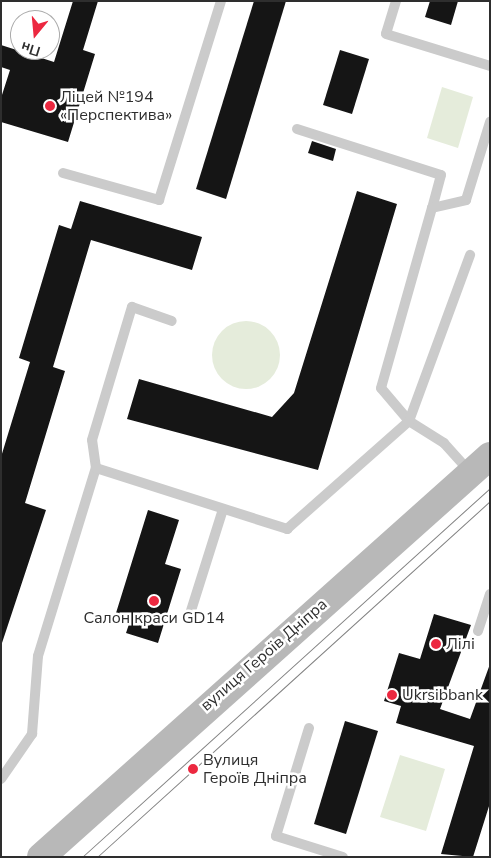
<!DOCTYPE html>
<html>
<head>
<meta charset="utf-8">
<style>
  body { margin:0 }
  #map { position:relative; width:491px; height:858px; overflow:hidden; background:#fff; font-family:"Nunito Sans",sans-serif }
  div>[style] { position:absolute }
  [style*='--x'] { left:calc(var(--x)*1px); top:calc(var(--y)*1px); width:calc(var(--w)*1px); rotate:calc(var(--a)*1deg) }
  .green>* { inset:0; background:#e5ecdb }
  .round { border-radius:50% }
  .building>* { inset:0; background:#151515 }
  .lane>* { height:10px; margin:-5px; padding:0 5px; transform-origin:5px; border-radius:5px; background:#cbcbcb }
  .secondary>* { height:28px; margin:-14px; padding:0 14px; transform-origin:14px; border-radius:14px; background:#b8b8b8 }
  .tram>* { height:1px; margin:-0.5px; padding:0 0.5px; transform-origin:0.5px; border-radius:0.5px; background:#838383 }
  .dots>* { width:14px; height:14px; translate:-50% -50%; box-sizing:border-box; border:2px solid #fff; border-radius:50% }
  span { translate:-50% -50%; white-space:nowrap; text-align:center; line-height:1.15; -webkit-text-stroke:5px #fff; paint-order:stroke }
  .poi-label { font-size:16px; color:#2e2e2e }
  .left { translate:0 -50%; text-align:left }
  .street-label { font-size:16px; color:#2e2e2e }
  .frame { position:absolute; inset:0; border:2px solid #2e2e2e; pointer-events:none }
  .north { position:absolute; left:10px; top:10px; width:50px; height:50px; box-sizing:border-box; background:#fff; border:1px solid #ababab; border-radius:50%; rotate:197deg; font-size:14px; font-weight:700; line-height:20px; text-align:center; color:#2e2e2e }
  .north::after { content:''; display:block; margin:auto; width:18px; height:22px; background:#ec2840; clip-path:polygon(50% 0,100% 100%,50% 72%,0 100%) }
</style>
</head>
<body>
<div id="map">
  <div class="green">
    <i style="clip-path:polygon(442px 87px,473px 97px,458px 148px,427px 138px)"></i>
    <i class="round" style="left:212px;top:321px;width:68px;height:68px"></i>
    <i style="clip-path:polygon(400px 755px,445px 769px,426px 831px,380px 817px)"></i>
  </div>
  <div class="building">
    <i style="clip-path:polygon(73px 1px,98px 1px,83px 50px,95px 54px,68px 142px,1px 122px,1px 98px,10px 70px,1px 67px,1px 45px,54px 62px)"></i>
    <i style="clip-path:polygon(254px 1px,286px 1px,226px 199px,196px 189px)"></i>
    <i style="clip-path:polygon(430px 1px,458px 1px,451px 25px,425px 17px)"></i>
    <i style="clip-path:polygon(340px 50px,369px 59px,352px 114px,323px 105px)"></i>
    <i style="clip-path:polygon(312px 141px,336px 149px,333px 161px,308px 153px)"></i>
    <i style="clip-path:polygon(357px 191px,397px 204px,318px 470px,127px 419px,139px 379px,272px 417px,294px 393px)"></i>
    <i style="clip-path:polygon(80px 201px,202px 237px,192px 270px,91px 240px,53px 367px,65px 371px,25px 503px,46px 510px,1px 646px,1px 457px,30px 362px,19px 358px,59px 225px,71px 229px)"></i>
    <i style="clip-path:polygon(148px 510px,179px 520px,165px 564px,181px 569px,158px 643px,126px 633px,131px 618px,116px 613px)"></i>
    <i style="clip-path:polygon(434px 614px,471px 625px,440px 709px,470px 719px,490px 664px,490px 803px,473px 857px,441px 854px,474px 746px,396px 723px,401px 706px,384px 701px,399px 653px,420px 659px)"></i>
    <i style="clip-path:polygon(345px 721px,378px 731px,346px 834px,314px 824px)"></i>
  </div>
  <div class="lane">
    <i style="--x:396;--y:1;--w:34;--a:107"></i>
    <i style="--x:386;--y:34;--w:109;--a:17.1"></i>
    <i style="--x:297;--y:129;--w:151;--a:17.7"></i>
    <i style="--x:441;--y:175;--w:34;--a:105"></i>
    <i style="--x:63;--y:173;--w:100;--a:15.7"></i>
    <i style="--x:159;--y:200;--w:208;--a:-72.7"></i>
    <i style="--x:96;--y:468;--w:28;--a:-98"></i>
    <i style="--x:92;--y:440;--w:139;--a:-73.3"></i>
    <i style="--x:132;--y:307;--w:42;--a:19.3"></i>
    <i style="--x:470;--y:472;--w:39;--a:-132"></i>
    <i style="--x:444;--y:443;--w:41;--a:-147.8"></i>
    <i style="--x:409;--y:421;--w:43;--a:-130.3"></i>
    <i style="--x:381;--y:388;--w:187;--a:-74.2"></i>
    <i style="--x:432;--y:208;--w:35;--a:-13"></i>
    <i style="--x:466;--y:200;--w:82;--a:-72.9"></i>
    <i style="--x:189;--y:617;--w:113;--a:-72.5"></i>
    <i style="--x:478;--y:631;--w:39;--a:-72"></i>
    <i style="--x:309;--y:728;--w:113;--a:107"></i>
    <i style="--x:276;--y:836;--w:70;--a:17.4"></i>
    <i style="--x:1;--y:779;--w:55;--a:-55.4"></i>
    <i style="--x:32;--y:734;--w:78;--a:-85.6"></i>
    <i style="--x:38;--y:656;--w:197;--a:-72.9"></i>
    <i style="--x:96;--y:468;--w:201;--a:17.7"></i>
    <i style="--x:287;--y:529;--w:163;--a:-41.5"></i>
    <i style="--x:409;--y:421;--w:177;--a:-69.8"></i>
  </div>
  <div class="secondary">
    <i style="--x:41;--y:857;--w:602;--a:-41.77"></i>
  </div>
  <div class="tram">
    <i style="--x:82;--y:857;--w:550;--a:-42.13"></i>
    <i style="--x:97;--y:857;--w:530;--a:-42.17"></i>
  </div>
  <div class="dots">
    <i style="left:50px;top:106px;background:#ec2840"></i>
    <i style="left:154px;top:601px;background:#ec2840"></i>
    <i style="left:436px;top:644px;background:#ec2840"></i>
    <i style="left:392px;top:695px;background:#ec2840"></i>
    <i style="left:193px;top:769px;background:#ec2840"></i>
  </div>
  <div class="poi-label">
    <span class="left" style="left:60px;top:106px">Ліцей №194<br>«Перспектива»</span>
    <span style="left:154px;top:618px">Салон краси GD14</span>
    <span class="left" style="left:446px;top:644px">Лілі</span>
    <span class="left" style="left:402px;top:695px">Ukrsibbank</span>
    <span class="left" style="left:203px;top:769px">Вулиця<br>Героїв Дніпра</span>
  </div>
  <div class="street-label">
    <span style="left:264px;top:655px;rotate:-41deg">вулиця Героїв Дніпра</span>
  </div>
  <div class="frame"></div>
  <div class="north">Пн</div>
</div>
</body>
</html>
